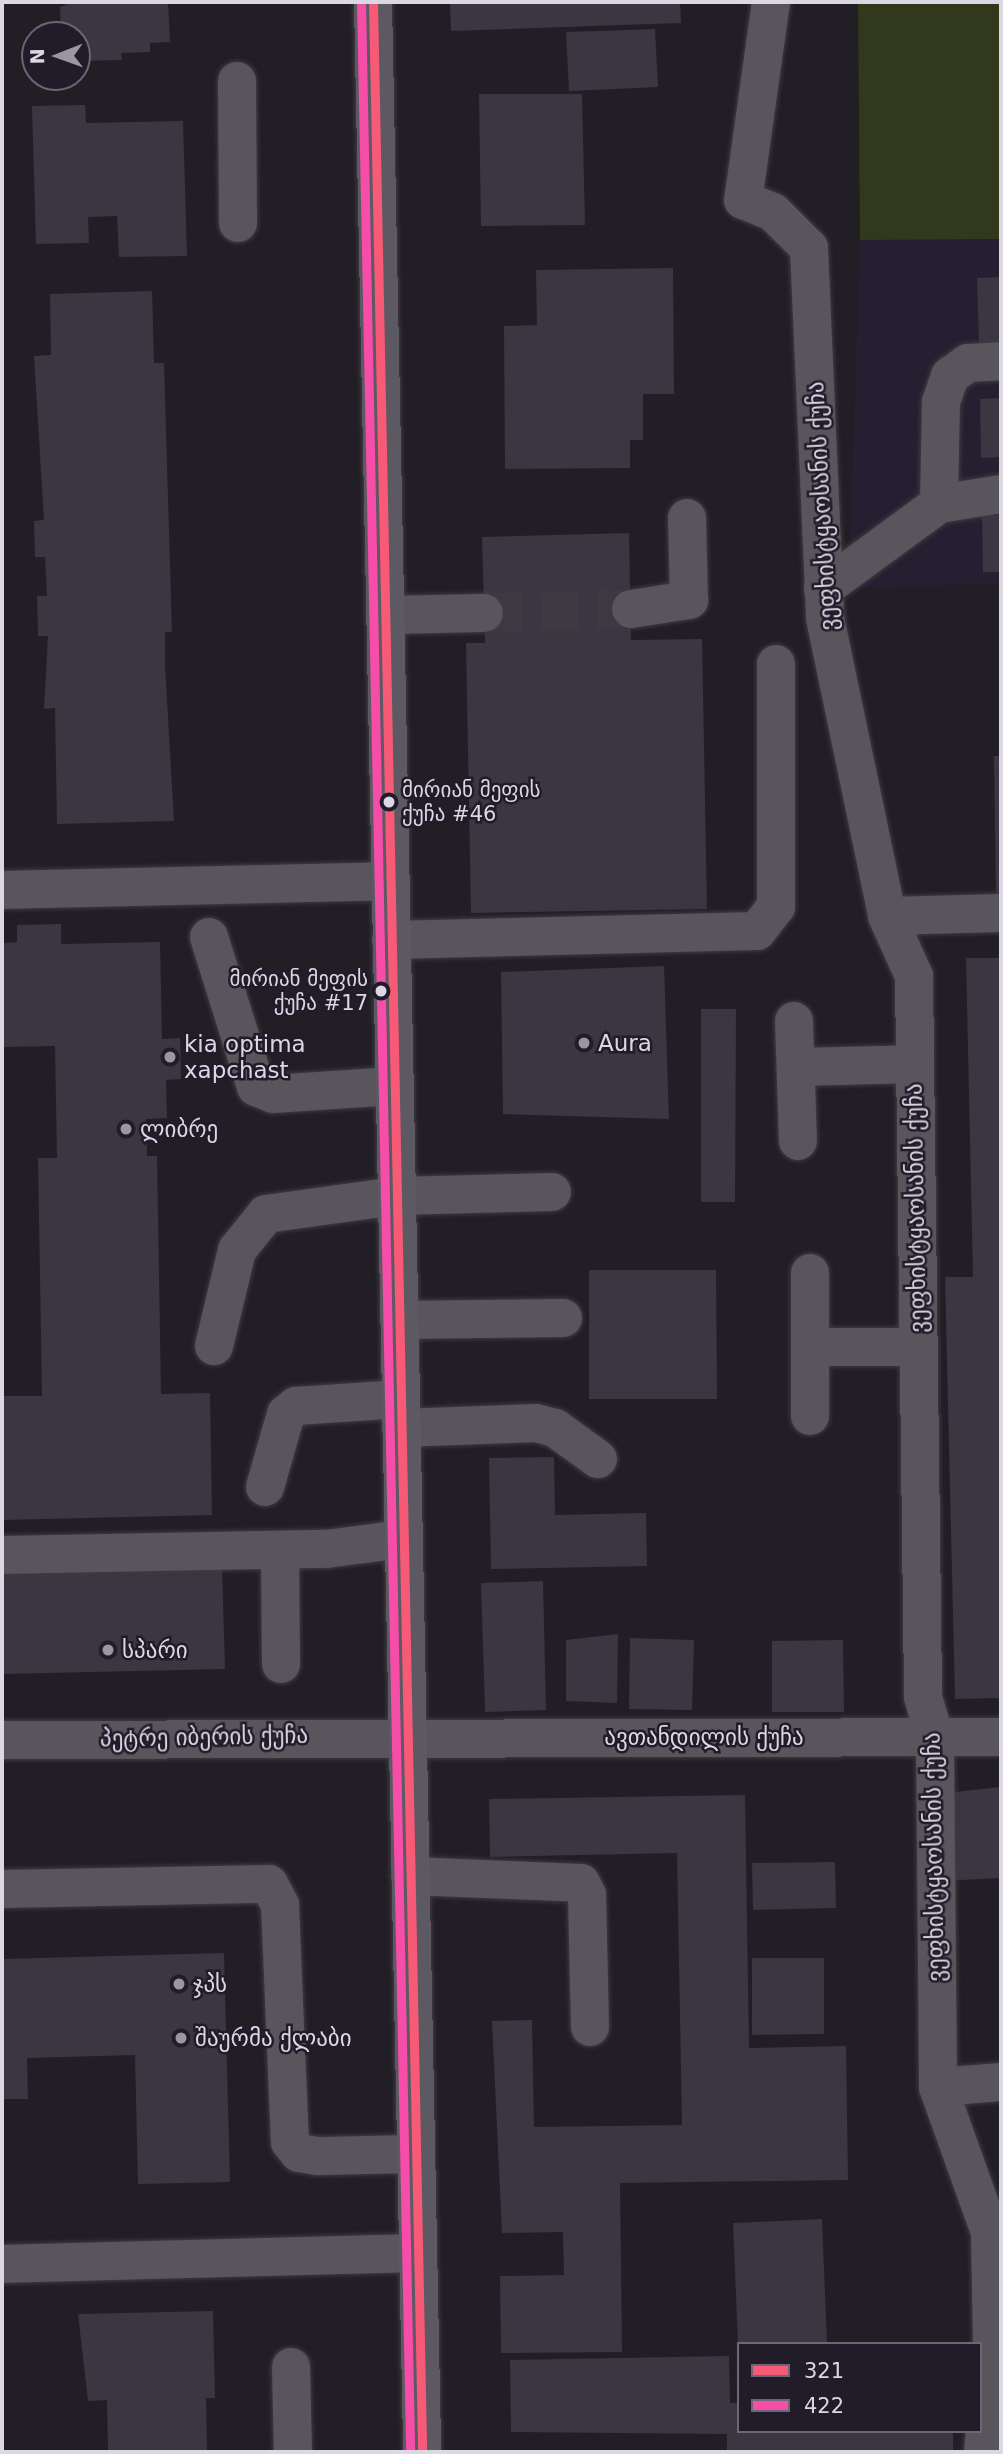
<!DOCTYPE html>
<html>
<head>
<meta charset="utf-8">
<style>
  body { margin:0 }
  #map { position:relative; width:1003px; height:2454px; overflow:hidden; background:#221e26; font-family:"DejaVu Sans","Noto Sans Georgian",sans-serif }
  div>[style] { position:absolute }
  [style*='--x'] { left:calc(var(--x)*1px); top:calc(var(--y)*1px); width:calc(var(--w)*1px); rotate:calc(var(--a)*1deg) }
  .built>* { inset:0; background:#261f31 }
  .green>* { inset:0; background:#32381c }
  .building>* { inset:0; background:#3b3641 }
  .minor-tunnel>* { height:38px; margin-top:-19px; transform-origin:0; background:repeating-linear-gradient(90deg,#3e3a42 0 38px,transparent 0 57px) }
  .roads { filter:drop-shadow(0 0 2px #3e3a41) drop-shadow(0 0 2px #3e3a41) }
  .minor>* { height:38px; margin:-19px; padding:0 19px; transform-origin:19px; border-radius:19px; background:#58555c }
  .major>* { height:38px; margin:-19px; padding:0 19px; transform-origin:19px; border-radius:19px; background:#5d5962 }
  .bus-1>* { height:9px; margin:-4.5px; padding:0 4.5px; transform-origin:4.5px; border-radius:4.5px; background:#f75a77 }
  .bus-2>* { height:9px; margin:-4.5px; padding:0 4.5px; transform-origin:4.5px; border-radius:4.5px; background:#f54da8 }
  .dots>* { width:19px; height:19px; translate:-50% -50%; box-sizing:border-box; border:4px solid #211b2a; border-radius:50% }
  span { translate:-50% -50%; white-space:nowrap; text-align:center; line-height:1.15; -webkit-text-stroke:5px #211b2a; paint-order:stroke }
  .bus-label { font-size:21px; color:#dcd8e3 }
  .left { translate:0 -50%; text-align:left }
  .right { translate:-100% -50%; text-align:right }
  .street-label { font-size:23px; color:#dcd8e3 }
  .poi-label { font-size:23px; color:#dcd8e3 }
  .frame { position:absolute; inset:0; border:4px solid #dcd8e3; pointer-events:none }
  .legend { position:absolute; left:737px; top:2342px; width:245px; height:91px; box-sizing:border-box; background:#211b2a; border:2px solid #6c6774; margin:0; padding:9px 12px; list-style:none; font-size:21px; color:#dcd8e3 }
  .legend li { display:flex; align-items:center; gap:14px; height:35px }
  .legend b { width:35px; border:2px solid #6c6774 }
  .north { position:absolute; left:21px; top:21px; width:70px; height:70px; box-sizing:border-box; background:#211b2a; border:2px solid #6c6774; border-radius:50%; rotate:269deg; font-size:19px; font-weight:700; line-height:28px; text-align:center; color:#dcd8e3 }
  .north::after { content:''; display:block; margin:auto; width:24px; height:32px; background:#9b97a1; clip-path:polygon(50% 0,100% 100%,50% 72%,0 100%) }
</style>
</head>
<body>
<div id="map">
  <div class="built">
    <i style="clip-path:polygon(1001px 239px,1001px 584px,849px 588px,860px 240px)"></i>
  </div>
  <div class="green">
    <i style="clip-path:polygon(858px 2px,1001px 2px,1001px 239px,860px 240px)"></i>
  </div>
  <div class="building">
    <i style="clip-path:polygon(73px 2px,168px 2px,170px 42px,150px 43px,150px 52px,121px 53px,122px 60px,77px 61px,77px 35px,61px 35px,60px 7px)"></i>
    <i style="clip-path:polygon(450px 2px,680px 2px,681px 23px,451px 31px)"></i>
    <i style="clip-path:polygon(655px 29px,658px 87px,569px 91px,566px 32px)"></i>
    <i style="clip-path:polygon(479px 94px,582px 94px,585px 225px,481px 226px)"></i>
    <i style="clip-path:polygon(85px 105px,86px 123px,183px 121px,187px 256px,119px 257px,117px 216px,88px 217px,89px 243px,36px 244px,32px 106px)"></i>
    <i style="clip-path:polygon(673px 268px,674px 394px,643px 394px,643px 440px,630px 440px,630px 468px,505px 469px,504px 326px,537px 325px,536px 270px)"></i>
    <i style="clip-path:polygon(1001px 277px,1001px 343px,979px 344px,977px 278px)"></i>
    <i style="clip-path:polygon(152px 291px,154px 363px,164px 363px,172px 632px,165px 632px,165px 665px,174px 821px,57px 824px,55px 708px,44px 709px,48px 636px,38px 636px,37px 596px,47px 596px,45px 557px,35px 557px,34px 521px,44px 520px,34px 356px,51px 355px,50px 294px)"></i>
    <i style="clip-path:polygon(1001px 398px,1001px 457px,981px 458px,980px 399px)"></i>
    <i style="clip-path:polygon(982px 515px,1001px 515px,1001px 572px,983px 572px)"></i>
    <i style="clip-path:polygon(629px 533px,631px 640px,702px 639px,707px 909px,471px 913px,466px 643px,485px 643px,482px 537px)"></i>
    <i style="clip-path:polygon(994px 756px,1001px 756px,1001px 899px,996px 899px)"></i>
    <i style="clip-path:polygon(61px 924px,61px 944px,160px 942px,162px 1039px,180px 1038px,181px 1079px,166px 1080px,167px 1118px,146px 1119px,147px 1156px,157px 1156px,161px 1394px,210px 1393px,212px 1515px,2px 1520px,2px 1396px,42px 1396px,38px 1158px,57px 1158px,55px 1046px,2px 1047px,2px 943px,17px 942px,17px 925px)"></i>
    <i style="clip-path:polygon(966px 958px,1001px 958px,1001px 1698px,955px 1699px,945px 1277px,973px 1277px)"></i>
    <i style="clip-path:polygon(664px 966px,669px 1119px,503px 1114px,501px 972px)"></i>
    <i style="clip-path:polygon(701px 1009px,736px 1009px,735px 1202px,701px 1202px)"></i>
    <i style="clip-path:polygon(589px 1270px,716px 1270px,717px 1399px,589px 1399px)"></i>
    <i style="clip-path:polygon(554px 1457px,555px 1515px,646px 1513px,647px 1566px,491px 1569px,489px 1458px)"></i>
    <i style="clip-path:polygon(222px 1566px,225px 1669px,2px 1674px,2px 1571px)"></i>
    <i style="clip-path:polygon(543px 1581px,546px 1710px,485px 1712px,481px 1583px)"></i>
    <i style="clip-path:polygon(618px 1634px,617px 1703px,566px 1701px,566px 1640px)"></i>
    <i style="clip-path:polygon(630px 1638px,694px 1640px,692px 1710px,629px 1709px)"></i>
    <i style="clip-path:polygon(843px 1640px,844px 1712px,772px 1712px,772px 1641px)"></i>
    <i style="clip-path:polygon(1001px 1787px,1001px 1878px,941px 1881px,945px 1793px)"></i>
    <i style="clip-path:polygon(745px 1795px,749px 2048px,846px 2046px,848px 2180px,620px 2183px,622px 2352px,501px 2353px,500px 2276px,564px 2275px,563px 2232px,502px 2233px,492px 2021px,532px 2020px,534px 2127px,682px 2125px,677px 1853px,490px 1857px,489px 1799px)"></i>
    <i style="clip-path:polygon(835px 1862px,836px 1908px,753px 1910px,752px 1863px)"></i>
    <i style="clip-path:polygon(224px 1953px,230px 2182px,138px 2184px,135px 2055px,27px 2058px,28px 2099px,2px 2099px,2px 1959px)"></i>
    <i style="clip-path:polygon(752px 1958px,824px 1958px,824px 2034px,752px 2035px)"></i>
    <i style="clip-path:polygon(822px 2219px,827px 2344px,738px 2344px,733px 2223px)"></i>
    <i style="clip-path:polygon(213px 2311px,215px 2398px,206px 2398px,207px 2452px,108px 2452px,107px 2400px,88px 2401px,78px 2314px)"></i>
    <i style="clip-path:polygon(729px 2356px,730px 2403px,739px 2403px,739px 2431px,953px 2431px,953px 2452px,727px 2452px,727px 2434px,511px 2432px,510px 2360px)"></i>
  </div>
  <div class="minor-tunnel">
    <i style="--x:484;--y:613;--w:147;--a:-1.6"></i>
  </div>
  <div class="roads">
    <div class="minor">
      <i style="--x:771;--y:2;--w:200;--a:98"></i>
      <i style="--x:743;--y:200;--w:32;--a:22"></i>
      <i style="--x:773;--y:212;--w:51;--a:45"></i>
      <i style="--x:809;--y:248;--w:370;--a:87.5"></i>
      <i style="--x:825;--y:618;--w:304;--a:78.2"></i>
      <i style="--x:887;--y:916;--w:66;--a:65.8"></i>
      <i style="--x:914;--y:976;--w:721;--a:89.28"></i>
      <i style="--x:923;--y:1697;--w:43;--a:73.7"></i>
      <i style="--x:935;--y:1738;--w:349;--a:89.5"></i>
      <i style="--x:938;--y:2087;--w:154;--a:70.3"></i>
      <i style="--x:990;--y:2232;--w:119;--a:89"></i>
      <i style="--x:992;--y:2351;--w:101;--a:95.1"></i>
      <i style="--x:237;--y:81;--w:142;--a:89.6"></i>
      <i style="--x:939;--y:504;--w:102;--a:-88.9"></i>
      <i style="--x:941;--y:402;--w:28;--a:-71"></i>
      <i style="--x:950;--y:376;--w:22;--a:-36"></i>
      <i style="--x:968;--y:363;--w:33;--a:-3"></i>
      <i style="--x:823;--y:589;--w:144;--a:-36.2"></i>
      <i style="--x:939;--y:504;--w:63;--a:-9.2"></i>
      <i style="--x:631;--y:609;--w:59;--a:-8.8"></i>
      <i style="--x:689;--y:600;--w:82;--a:-91.4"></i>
      <i style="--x:385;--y:615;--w:99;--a:-1.2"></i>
      <i style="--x:2;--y:890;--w:388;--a:-1.3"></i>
      <i style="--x:887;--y:916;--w:114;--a:-1.5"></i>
      <i style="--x:209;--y:937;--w:157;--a:72.6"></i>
      <i style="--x:256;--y:1087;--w:18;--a:22"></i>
      <i style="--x:273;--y:1094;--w:121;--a:-3.8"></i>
      <i style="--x:391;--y:940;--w:366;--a:-1.4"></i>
      <i style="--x:757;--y:931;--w:31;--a:-52"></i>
      <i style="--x:776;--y:907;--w:243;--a:-90"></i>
      <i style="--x:794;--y:1021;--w:120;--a:88.1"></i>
      <i style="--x:796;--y:1067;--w:119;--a:-1.4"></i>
      <i style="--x:810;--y:1273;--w:143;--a:90"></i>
      <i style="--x:399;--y:1320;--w:164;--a:-0.7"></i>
      <i style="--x:214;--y:1346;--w:99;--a:-76.5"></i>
      <i style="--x:237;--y:1250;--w:46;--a:-51.1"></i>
      <i style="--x:266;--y:1214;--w:131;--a:-7.9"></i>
      <i style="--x:396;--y:1196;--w:156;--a:-1.5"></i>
      <i style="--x:810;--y:1347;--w:108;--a:0"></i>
      <i style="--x:401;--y:1428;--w:135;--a:-2.1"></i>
      <i style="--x:536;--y:1423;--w:20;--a:15"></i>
      <i style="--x:555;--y:1428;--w:53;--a:35.8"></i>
      <i style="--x:265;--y:1487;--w:76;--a:-74"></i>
      <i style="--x:286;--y:1414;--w:13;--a:-39"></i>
      <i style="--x:296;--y:1406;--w:105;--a:-3.8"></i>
      <i style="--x:280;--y:1550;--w:114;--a:89.5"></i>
      <i style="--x:2;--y:1555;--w:324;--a:-1.1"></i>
      <i style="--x:326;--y:1549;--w:78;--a:-7.4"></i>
      <i style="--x:2;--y:1740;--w:999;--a:-0.17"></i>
      <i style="--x:410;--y:1876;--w:171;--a:2.3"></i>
      <i style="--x:581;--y:1883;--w:13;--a:63"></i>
      <i style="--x:587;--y:1895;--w:132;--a:88.7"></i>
      <i style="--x:2;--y:1889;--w:267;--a:-1.1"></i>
      <i style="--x:269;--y:1884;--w:24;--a:62"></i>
      <i style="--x:280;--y:1905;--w:237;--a:87.6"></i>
      <i style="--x:290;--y:2142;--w:14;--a:51"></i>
      <i style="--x:299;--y:2153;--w:19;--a:9"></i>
      <i style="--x:318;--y:2156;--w:97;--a:-1.2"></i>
      <i style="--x:938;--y:2087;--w:63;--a:-4.5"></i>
      <i style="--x:2;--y:2264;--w:416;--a:-1.5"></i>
      <i style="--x:291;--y:2367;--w:85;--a:88.7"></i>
    </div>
    <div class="major">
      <i style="--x:373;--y:2;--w:2450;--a:88.85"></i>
    </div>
  </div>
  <div class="bus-1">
    <i style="--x:373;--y:2;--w:2450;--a:88.85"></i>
  </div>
  <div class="bus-2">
    <i style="--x:361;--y:2;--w:2450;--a:88.85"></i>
  </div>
  <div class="dots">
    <i style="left:389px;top:802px;background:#dcd8e3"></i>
    <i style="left:381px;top:991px;background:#dcd8e3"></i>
    <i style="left:584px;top:1043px;background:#9b97a1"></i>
    <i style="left:170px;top:1057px;background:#9b97a1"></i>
    <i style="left:126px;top:1129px;background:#9b97a1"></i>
    <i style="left:108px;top:1650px;background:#9b97a1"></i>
    <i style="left:179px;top:1984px;background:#9b97a1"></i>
    <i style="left:181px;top:2038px;background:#9b97a1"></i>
  </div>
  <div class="bus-label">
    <span class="left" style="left:402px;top:802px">მირიან მეფის<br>ქუჩა #46</span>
    <span class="right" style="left:368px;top:991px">მირიან მეფის<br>ქუჩა #17</span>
  </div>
  <div class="street-label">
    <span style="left:822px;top:506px;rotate:-93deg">ვეფხისტყაოსანის ქუჩა</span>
    <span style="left:916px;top:1208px;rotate:-91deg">ვეფხისტყაოსანის ქუჩა</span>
    <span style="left:204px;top:1737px;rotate:-1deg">პეტრე იბერის ქუჩა</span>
    <span style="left:704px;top:1737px">ავთანდილის ქუჩა</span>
    <span style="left:934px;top:1857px;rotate:-91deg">ვეფხისტყაოსანის ქუჩა</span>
  </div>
  <div class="poi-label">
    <span class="left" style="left:598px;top:1043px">Aura</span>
    <span class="left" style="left:184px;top:1057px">kia optima<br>xapchast</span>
    <span class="left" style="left:140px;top:1129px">ლიბრე</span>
    <span class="left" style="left:122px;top:1650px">სპარი</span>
    <span class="left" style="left:193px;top:1984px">ჯპს</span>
    <span class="left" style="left:195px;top:2038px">შაურმა ქლაბი</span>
  </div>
  <div class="frame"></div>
  <ul class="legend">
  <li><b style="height:9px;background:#f75a77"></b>321</li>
  <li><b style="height:9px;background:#f54da8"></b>422</li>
  </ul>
  <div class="north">N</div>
</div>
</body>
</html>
